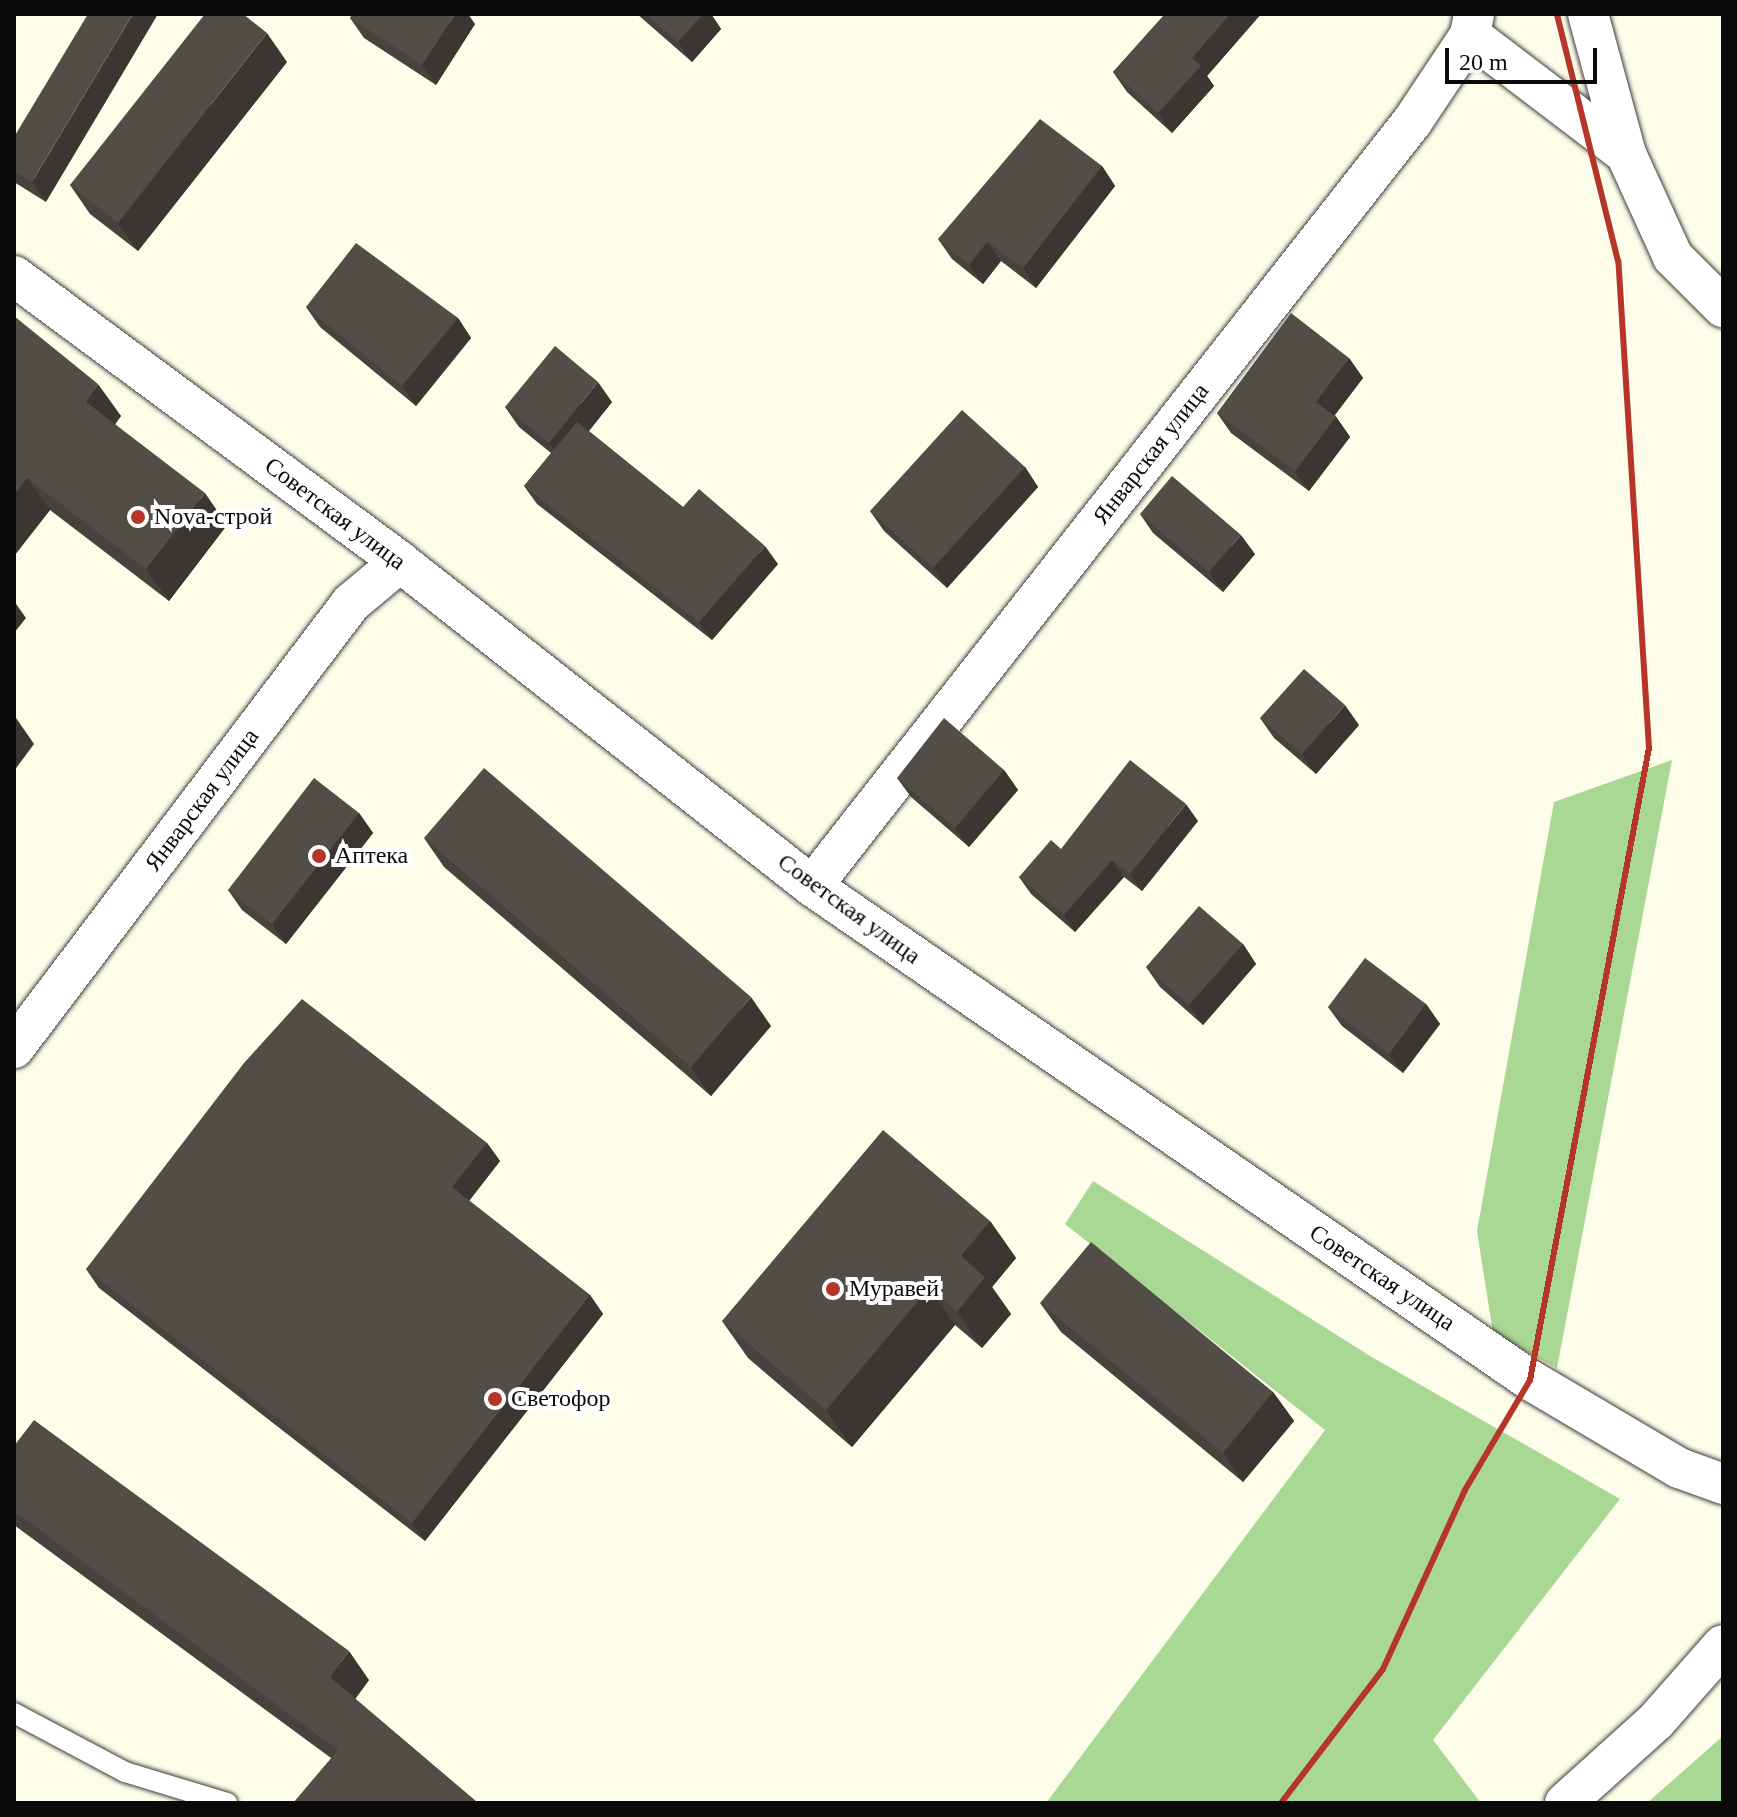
<!DOCTYPE html>
<html>
<head>
<meta charset="utf-8">
<style>
  body { margin:0 }
  #map { position:relative; width:1737px; height:1817px; overflow:hidden; background:#fefde9; font-family:Georgia,serif }
  div>[style] { position:absolute }
  [style*='--x'] { left:calc(var(--x)*1px); top:calc(var(--y)*1px); width:calc(var(--w)*1px); rotate:calc(var(--a)*1deg) }
  .forest>* { inset:0; background:#a9d794 }
  .roads { filter:drop-shadow(0 0 2px #3d3d3d) drop-shadow(0 0 2px #3d3d3d) }
  .service>* { height:20px; margin:-10px; padding:0 10px; transform-origin:10px; border-radius:10px; background:#fff }
  .minor>* { height:40px; margin:-20px; padding:0 20px; transform-origin:20px; border-radius:20px; background:#fff }
  .rail>* { height:6px; margin:-3px; padding:0 3px; transform-origin:3px; border-radius:3px; background:#b53528 }
  .wall>* { inset:0; background:#47423d }
  .shaded-wall>* { inset:0; background:#3a3632 }
  .building>* { inset:0; background:#534d47 }
  .dots>* { width:22px; height:22px; translate:-50% -50%; box-sizing:border-box; border:4px solid #fff; border-radius:50% }
  span { translate:-50% -50%; white-space:nowrap; text-align:center; line-height:1.15; -webkit-text-stroke:8px #fff; paint-order:stroke }
  .street-label { font-size:24px; color:#0a0a0a }
  .poi-label { font-size:24px; color:#0a0a0a }
  .left { translate:0 -50%; text-align:left }
  .frame { position:absolute; inset:0; border:16px solid #0a0a0a; pointer-events:none }
  .scale { position:absolute; left:1445px; top:48px; width:152px; height:36px; box-sizing:border-box; border:4px solid #0a0a0a; border-top:0; padding-left:10px; font-size:24px; line-height:28px; white-space:nowrap; color:#0a0a0a; -webkit-text-stroke:6px #fff; paint-order:stroke }
</style>
</head>
<body>
<div id="map">
  <div class="forest">
    <i style="clip-path:polygon(1672px 760px,1557px 1368px,1493px 1333px,1477px 1231px,1554px 802px)"></i>
    <i style="clip-path:polygon(1093px 1181px,1370px 1356px,1620px 1499px,1433px 1740px,1481px 1803px,1046px 1803px,1325px 1430px,1065px 1224px)"></i>
    <i style="clip-path:polygon(1723px 1736px,1723px 1803px,1647px 1803px)"></i>
  </div>
  <div class="roads">
    <div class="service">
      <i style="--x:14;--y:1713;--w:126;--a:28"></i>
      <i style="--x:125;--y:1772;--w:107;--a:16.9"></i>
    </div>
    <div class="minor">
      <i style="--x:1588;--y:14;--w:145;--a:74.8"></i>
      <i style="--x:1626;--y:154;--w:113;--a:65.5"></i>
      <i style="--x:1673;--y:257;--w:71;--a:45"></i>
      <i style="--x:1470;--y:35;--w:196;--a:37.3"></i>
      <i style="--x:14;--y:276;--w:480;--a:36.5"></i>
      <i style="--x:400;--y:562;--w:524;--a:38.18"></i>
      <i style="--x:812;--y:886;--w:872;--a:34.53"></i>
      <i style="--x:1530;--y:1380;--w:173;--a:30.6"></i>
      <i style="--x:1679;--y:1468;--w:47;--a:20"></i>
      <i style="--x:812;--y:886;--w:971;--a:-51.86"></i>
      <i style="--x:1412;--y:122;--w:105;--a:-56.3"></i>
      <i style="--x:1470;--y:35;--w:21;--a:-79"></i>
      <i style="--x:14;--y:1048;--w:558;--a:-52.86"></i>
      <i style="--x:351;--y:603;--w:64;--a:-39.9"></i>
      <i style="--x:1565;--y:1803;--w:122;--a:-42"></i>
      <i style="--x:1656;--y:1721;--w:101;--a:-48.6"></i>
    </div>
  </div>
  <div class="rail">
    <i style="--x:1281;--y:1803;--w:168;--a:-52.7"></i>
    <i style="--x:1383;--y:1669;--w:197;--a:-65.4"></i>
    <i style="--x:1465;--y:1490;--w:128;--a:-59.4"></i>
    <i style="--x:1530;--y:1380;--w:643;--a:-79.34"></i>
    <i style="--x:1649;--y:748;--w:488;--a:-93.6"></i>
    <i style="--x:1618;--y:261;--w:254;--a:-103.9"></i>
  </div>
  <div class="wall">
    <i style="clip-path:polygon(637px 14px,711px 14px,721px 29px,692px 62px)"></i>
    <i style="clip-path:polygon(1165px 14px,1261px 14px,1207px 76px,1214px 86px,1172px 133px,1127px 92px,1113px 72px)"></i>
    <i style="clip-path:polygon(350px 18px,475px 24px,436px 85px,364px 38px)"></i>
    <i style="clip-path:polygon(287px 62px,138px 251px,90px 214px,70px 185px)"></i>
    <i style="clip-path:polygon(14px 137px,46px 202px,14px 182px)"></i>
    <i style="clip-path:polygon(1102px 166px,1115px 186px,1036px 288px,1001px 261px,983px 284px,952px 259px,938px 239px)"></i>
    <i style="clip-path:polygon(306px 307px,458px 318px,471px 338px,416px 406px,320px 327px)"></i>
    <i style="clip-path:polygon(14px 316px,121px 416px,115px 424px,227px 525px,169px 601px,50px 510px,14px 556px)"></i>
    <i style="clip-path:polygon(1349px 358px,1363px 378px,1335px 415px,1350px 437px,1309px 491px,1231px 433px,1217px 413px)"></i>
    <i style="clip-path:polygon(612px 402px,589px 431px,683px 507px,778px 564px,712px 640px,537px 504px,524px 486px,551px 453px,519px 427px,505px 407px)"></i>
    <i style="clip-path:polygon(1025px 467px,1038px 487px,947px 588px,884px 531px,870px 511px)"></i>
    <i style="clip-path:polygon(1140px 514px,1255px 554px,1223px 592px,1153px 533px)"></i>
    <i style="clip-path:polygon(1260px 718px,1359px 725px,1316px 774px,1274px 738px)"></i>
    <i style="clip-path:polygon(1004px 770px,1018px 790px,969px 847px,911px 797px,897px 778px)"></i>
    <i style="clip-path:polygon(359px 813px,373px 833px,286px 944px,242px 910px,228px 890px)"></i>
    <i style="clip-path:polygon(1198px 821px,1142px 891px,1124px 877px,1075px 932px,1031px 894px,1019px 877px,1061px 849px)"></i>
    <i style="clip-path:polygon(424px 838px,771px 1026px,711px 1096px,444px 867px)"></i>
    <i style="clip-path:polygon(1243px 944px,1256px 964px,1203px 1025px,1160px 987px,1146px 967px)"></i>
    <i style="clip-path:polygon(1426px 1004px,1440px 1024px,1403px 1073px,1342px 1026px,1328px 1007px)"></i>
    <i style="clip-path:polygon(487px 1143px,500px 1161px,469px 1201px,590px 1295px,603px 1314px,425px 1541px,99px 1288px,86px 1269px)"></i>
    <i style="clip-path:polygon(990px 1221px,1016px 1258px,992px 1287px,1011px 1314px,982px 1348px,955px 1325px,852px 1447px,748px 1358px,722px 1321px)"></i>
    <i style="clip-path:polygon(1040px 1303px,1273px 1392px,1294px 1421px,1243px 1482px,1061px 1332px)"></i>
    <i style="clip-path:polygon(14px 1446px,369px 1680px,355px 1699px,478px 1803px,331px 1758px,14px 1525px)"></i>
  </div>
  <div class="shaded-wall">
    <i style="clip-path:polygon(133px 14px,158px 14px,46px 202px,32px 182px)"></i>
    <i style="clip-path:polygon(455px 14px,468px 14px,475px 24px,436px 85px,422px 65px)"></i>
    <i style="clip-path:polygon(703px 14px,711px 14px,721px 29px,692px 62px,678px 42px)"></i>
    <i style="clip-path:polygon(1230px 14px,1261px 14px,1207px 76px,1214px 86px,1172px 133px,1158px 113px,1192px 58px)"></i>
    <i style="clip-path:polygon(267px 33px,287px 62px,138px 251px,118px 223px)"></i>
    <i style="clip-path:polygon(1102px 166px,1115px 186px,1036px 288px,1023px 268px)"></i>
    <i style="clip-path:polygon(987px 242px,1001px 261px,983px 284px,969px 265px)"></i>
    <i style="clip-path:polygon(458px 318px,471px 338px,416px 406px,402px 386px)"></i>
    <i style="clip-path:polygon(1349px 358px,1363px 378px,1330px 421px,1316px 402px)"></i>
    <i style="clip-path:polygon(598px 382px,612px 402px,563px 463px,549px 443px)"></i>
    <i style="clip-path:polygon(98px 384px,121px 416px,108px 434px,86px 402px)"></i>
    <i style="clip-path:polygon(1336px 417px,1350px 437px,1309px 491px,1295px 471px)"></i>
    <i style="clip-path:polygon(1025px 467px,1038px 487px,947px 588px,933px 568px)"></i>
    <i style="clip-path:polygon(27px 478px,50px 510px,14px 556px,14px 495px)"></i>
    <i style="clip-path:polygon(205px 493px,227px 525px,169px 601px,146px 569px)"></i>
    <i style="clip-path:polygon(1241px 535px,1255px 554px,1223px 592px,1209px 572px)"></i>
    <i style="clip-path:polygon(765px 546px,778px 564px,712px 640px,699px 622px)"></i>
    <i style="clip-path:polygon(14px 601px,26px 618px,14px 633px)"></i>
    <i style="clip-path:polygon(1345px 705px,1359px 725px,1316px 774px,1302px 754px)"></i>
    <i style="clip-path:polygon(14px 715px,34px 744px,14px 771px)"></i>
    <i style="clip-path:polygon(1004px 770px,1018px 790px,969px 847px,955px 828px)"></i>
    <i style="clip-path:polygon(1186px 804px,1198px 821px,1142px 891px,1130px 874px)"></i>
    <i style="clip-path:polygon(359px 813px,373px 833px,286px 944px,272px 924px)"></i>
    <i style="clip-path:polygon(1112px 860px,1124px 877px,1075px 932px,1064px 915px)"></i>
    <i style="clip-path:polygon(1243px 944px,1256px 964px,1203px 1025px,1189px 1005px)"></i>
    <i style="clip-path:polygon(751px 997px,771px 1026px,711px 1096px,691px 1067px)"></i>
    <i style="clip-path:polygon(1426px 1004px,1440px 1024px,1403px 1073px,1389px 1054px)"></i>
    <i style="clip-path:polygon(487px 1143px,500px 1161px,465px 1206px,452px 1187px)"></i>
    <i style="clip-path:polygon(990px 1221px,1016px 1258px,992px 1287px,1011px 1314px,982px 1348px,957px 1312px,961px 1256px)"></i>
    <i style="clip-path:polygon(929px 1288px,955px 1325px,852px 1447px,826px 1410px)"></i>
    <i style="clip-path:polygon(590px 1295px,603px 1314px,425px 1541px,412px 1523px)"></i>
    <i style="clip-path:polygon(1273px 1392px,1294px 1421px,1243px 1482px,1223px 1453px)"></i>
    <i style="clip-path:polygon(349px 1651px,369px 1680px,350px 1706px,330px 1677px)"></i>
  </div>
  <div class="building">
    <i style="clip-path:polygon(88px 14px,133px 14px,32px 182px,14px 171px,14px 137px)"></i>
    <i style="clip-path:polygon(205px 14px,243px 14px,267px 33px,118px 223px,70px 185px)"></i>
    <i style="clip-path:polygon(352px 14px,455px 14px,422px 65px,350px 18px)"></i>
    <i style="clip-path:polygon(646px 14px,703px 14px,678px 42px)"></i>
    <i style="clip-path:polygon(1165px 14px,1230px 14px,1192px 58px,1201px 66px,1158px 113px,1113px 72px)"></i>
    <i style="clip-path:polygon(1040px 119px,1102px 166px,1023px 268px,987px 242px,969px 265px,938px 239px)"></i>
    <i style="clip-path:polygon(356px 243px,458px 318px,402px 386px,306px 307px)"></i>
    <i style="clip-path:polygon(1291px 313px,1349px 358px,1316px 402px,1336px 417px,1295px 471px,1217px 413px)"></i>
    <i style="clip-path:polygon(14px 316px,98px 384px,86px 402px,205px 493px,146px 569px,27px 478px,14px 495px)"></i>
    <i style="clip-path:polygon(555px 346px,598px 382px,549px 443px,505px 407px)"></i>
    <i style="clip-path:polygon(962px 410px,1025px 467px,933px 568px,870px 511px)"></i>
    <i style="clip-path:polygon(577px 422px,683px 507px,699px 489px,765px 546px,699px 622px,524px 486px)"></i>
    <i style="clip-path:polygon(1172px 476px,1241px 535px,1209px 572px,1140px 514px)"></i>
    <i style="clip-path:polygon(1304px 669px,1345px 705px,1302px 754px,1260px 718px)"></i>
    <i style="clip-path:polygon(944px 718px,1004px 770px,955px 828px,897px 778px)"></i>
    <i style="clip-path:polygon(1130px 760px,1186px 804px,1130px 874px,1112px 860px,1064px 915px,1019px 877px,1051px 840px,1061px 849px)"></i>
    <i style="clip-path:polygon(484px 768px,751px 997px,691px 1067px,424px 838px)"></i>
    <i style="clip-path:polygon(314px 778px,359px 813px,272px 924px,228px 890px)"></i>
    <i style="clip-path:polygon(1199px 906px,1243px 944px,1189px 1005px,1146px 967px)"></i>
    <i style="clip-path:polygon(1365px 958px,1426px 1004px,1389px 1054px,1328px 1007px)"></i>
    <i style="clip-path:polygon(302px 999px,487px 1143px,452px 1187px,590px 1295px,412px 1523px,86px 1269px,244px 1063px)"></i>
    <i style="clip-path:polygon(883px 1130px,990px 1221px,961px 1256px,985px 1277px,957px 1312px,929px 1288px,826px 1410px,722px 1321px)"></i>
    <i style="clip-path:polygon(1091px 1242px,1273px 1392px,1223px 1453px,1040px 1303px)"></i>
    <i style="clip-path:polygon(34px 1420px,349px 1651px,330px 1677px,478px 1803px,293px 1803px,338px 1750px,14px 1511px,14px 1446px)"></i>
  </div>
  <div class="dots">
    <i style="left:138px;top:517px;background:#b53528"></i>
    <i style="left:319px;top:856px;background:#b53528"></i>
    <i style="left:833px;top:1289px;background:#b53528"></i>
    <i style="left:495px;top:1399px;background:#b53528"></i>
  </div>
  <div class="street-label">
    <span style="left:1151px;top:454px;rotate:-52deg">Январская улица</span>
    <span style="left:335px;top:514px;rotate:37deg">Советская улица</span>
    <span style="left:202px;top:800px;rotate:-53deg">Январская улица</span>
    <span style="left:849px;top:909px;rotate:36deg">Советская улица</span>
    <span style="left:1382px;top:1278px;rotate:34deg">Советская улица</span>
  </div>
  <div class="poi-label">
    <span class="left" style="left:154px;top:517px">Nova-строй</span>
    <span class="left" style="left:335px;top:856px">Аптека</span>
    <span class="left" style="left:849px;top:1289px">Муравей</span>
    <span class="left" style="left:511px;top:1399px">Светофор</span>
  </div>
  <div class="frame"></div>
  <div class="scale">20 m</div>
</div>
</body>
</html>
